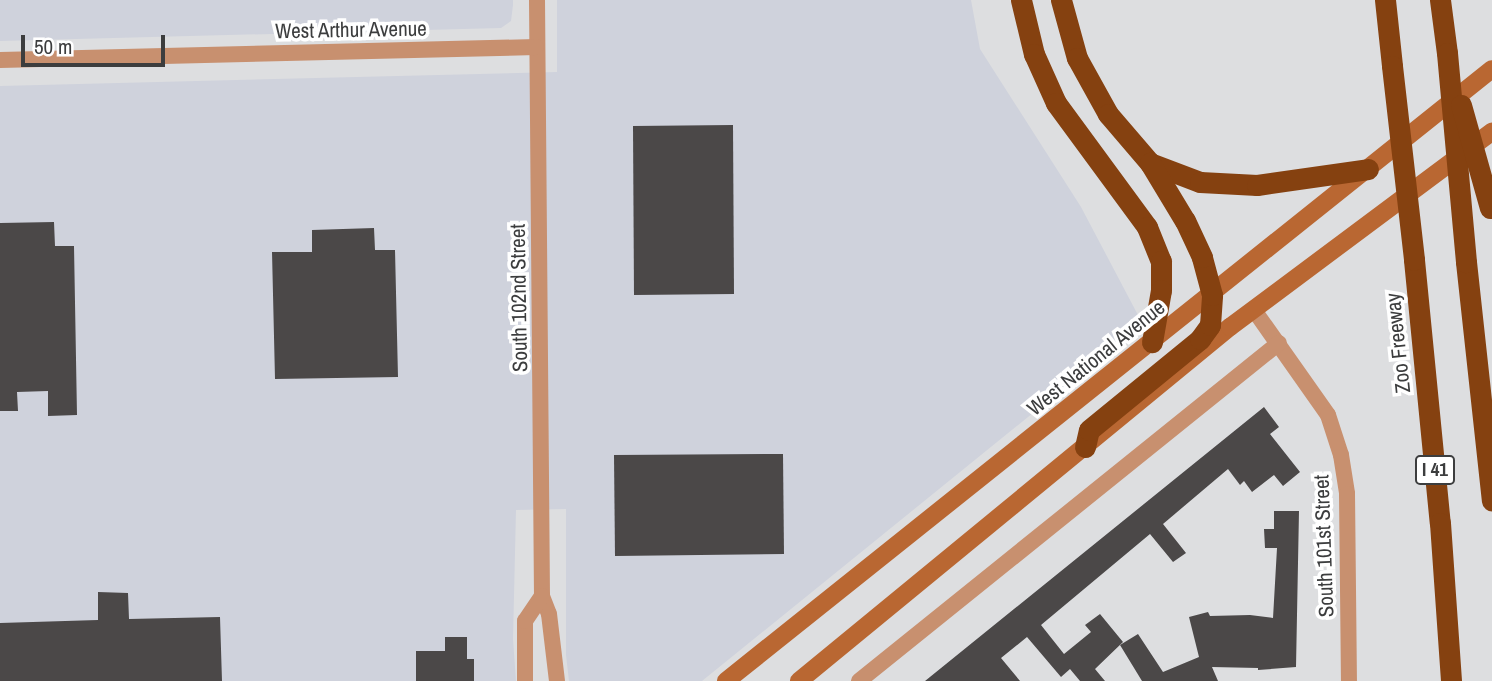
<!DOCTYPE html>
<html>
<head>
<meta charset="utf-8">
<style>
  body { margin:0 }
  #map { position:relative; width:1492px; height:681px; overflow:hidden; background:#dddee0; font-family:"Archivo Narrow",sans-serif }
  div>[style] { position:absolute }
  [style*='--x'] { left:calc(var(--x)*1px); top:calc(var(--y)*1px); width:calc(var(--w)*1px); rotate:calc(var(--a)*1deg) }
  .built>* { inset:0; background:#cfd2dc }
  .building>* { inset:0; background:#4b4848 }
  .minor>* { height:16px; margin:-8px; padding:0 8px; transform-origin:8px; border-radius:8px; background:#c8906f }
  .secondary>* { height:18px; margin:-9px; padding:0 9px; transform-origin:9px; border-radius:9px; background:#b96732 }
  .motorway>* { height:21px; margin:-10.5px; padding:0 10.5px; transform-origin:10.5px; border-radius:10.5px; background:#854110 }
  .motorway-bridge>* { height:21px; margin:-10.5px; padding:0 10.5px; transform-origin:10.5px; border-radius:10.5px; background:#854110 }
  span { translate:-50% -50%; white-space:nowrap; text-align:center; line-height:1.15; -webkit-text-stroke:7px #fff; paint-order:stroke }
  .shield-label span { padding:2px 5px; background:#fff; border:2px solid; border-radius:5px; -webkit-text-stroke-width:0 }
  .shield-label { font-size:19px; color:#3c3d3e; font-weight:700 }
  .street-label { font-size:21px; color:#3c3d3e }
  .scale { position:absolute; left:21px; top:35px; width:144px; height:32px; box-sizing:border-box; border:4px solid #3c3d3e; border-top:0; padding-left:9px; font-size:21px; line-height:24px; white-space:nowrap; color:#3c3d3e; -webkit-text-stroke:5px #fff; paint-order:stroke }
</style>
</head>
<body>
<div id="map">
  <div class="built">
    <i style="clip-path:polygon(0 0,513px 0,513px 5px,511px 21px,501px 28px,0 41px)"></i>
    <i style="clip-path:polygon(557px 0,971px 0,980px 49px,1081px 207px,1139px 317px,1107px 353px,702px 681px,569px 681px,566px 655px,566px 509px,516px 510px,513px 639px,516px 681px,0 681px,0 86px,557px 72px)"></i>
  </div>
  <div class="building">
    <i style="clip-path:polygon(733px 125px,734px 294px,634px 295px,633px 126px)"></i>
    <i style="clip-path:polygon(54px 222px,55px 246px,74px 246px,77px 415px,48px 416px,48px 391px,17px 392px,18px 411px,0 411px,0 223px)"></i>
    <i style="clip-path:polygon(374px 228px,375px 250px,395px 250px,398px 377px,275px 379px,272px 252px,312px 252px,312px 230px)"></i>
    <i style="clip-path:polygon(1264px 407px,1279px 427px,1270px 434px,1300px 472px,1283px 486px,1274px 475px,1252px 492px,1244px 481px,1240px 485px,1228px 469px,1163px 524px,1186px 553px,1173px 562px,1150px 534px,1041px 625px,1064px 654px,1091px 632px,1085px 625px,1100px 614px,1123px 642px,1095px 669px,1105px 681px,1080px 681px,1070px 669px,1061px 677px,1027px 637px,1001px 658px,1020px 681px,925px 681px)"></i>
    <i style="clip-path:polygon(783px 454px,784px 554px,615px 556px,614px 455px)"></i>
    <i style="clip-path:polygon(1274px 511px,1299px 511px,1296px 667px,1258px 670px,1258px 668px,1212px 667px,1218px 681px,1142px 681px,1120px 645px,1138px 634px,1163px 672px,1199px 657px,1189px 617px,1208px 612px,1210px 616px,1250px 615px,1273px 618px,1277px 548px,1265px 548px,1264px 529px,1274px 529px)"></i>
    <i style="clip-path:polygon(98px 592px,128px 593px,129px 619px,220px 617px,222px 681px,0 681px,0 623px,98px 620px)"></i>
    <i style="clip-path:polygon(445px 637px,467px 637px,467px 659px,474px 659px,474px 681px,416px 681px,416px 651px,445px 651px)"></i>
  </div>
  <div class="minor">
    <i style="--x:537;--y:0;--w:596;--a:89.52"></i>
    <i style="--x:542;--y:596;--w:19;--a:69"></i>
    <i style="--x:549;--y:614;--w:67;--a:83.2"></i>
    <i style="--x:0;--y:60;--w:536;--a:-1.39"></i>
    <i style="--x:1254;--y:310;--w:128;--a:54.8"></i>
    <i style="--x:1328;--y:415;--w:42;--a:72"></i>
    <i style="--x:1341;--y:455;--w:39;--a:81"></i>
    <i style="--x:1347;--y:494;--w:187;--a:89.4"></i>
    <i style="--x:525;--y:681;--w:60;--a:-90"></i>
    <i style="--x:525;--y:621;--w:30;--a:-56"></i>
    <i style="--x:859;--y:681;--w:539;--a:-38.83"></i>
  </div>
  <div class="secondary">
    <i style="--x:726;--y:681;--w:980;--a:-38.62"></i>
    <i style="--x:799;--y:681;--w:558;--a:-39.4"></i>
    <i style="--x:1230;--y:327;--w:327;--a:-36.7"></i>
  </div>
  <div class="motorway">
    <i style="--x:1021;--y:0;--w:56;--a:76.5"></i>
    <i style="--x:1034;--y:54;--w:54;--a:65.8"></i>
    <i style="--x:1056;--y:103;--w:154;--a:53.7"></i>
    <i style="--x:1147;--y:227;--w:37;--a:68"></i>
    <i style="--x:1161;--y:261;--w:29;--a:90"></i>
    <i style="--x:1161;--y:290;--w:53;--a:99.8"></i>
    <i style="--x:1061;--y:0;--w:60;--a:74.6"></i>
    <i style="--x:1077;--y:58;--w:64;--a:61"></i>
    <i style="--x:1108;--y:114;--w:65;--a:49.4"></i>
    <i style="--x:1150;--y:163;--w:53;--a:20.8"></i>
    <i style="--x:1200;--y:182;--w:57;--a:3"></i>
    <i style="--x:1257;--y:185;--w:112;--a:-8.2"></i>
    <i style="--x:1385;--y:0;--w:66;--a:83.9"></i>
    <i style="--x:1440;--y:0;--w:53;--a:82.5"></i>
    <i style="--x:1414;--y:260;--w:264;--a:84.4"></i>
    <i style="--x:1440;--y:523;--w:158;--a:86"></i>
    <i style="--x:1466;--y:262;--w:240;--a:83.8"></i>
    <i style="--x:1085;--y:447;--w:17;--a:-77"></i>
    <i style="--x:1089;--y:430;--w:144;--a:-39.3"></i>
    <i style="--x:1200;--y:339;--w:17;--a:-54"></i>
    <i style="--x:1210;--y:325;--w:30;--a:-86"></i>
    <i style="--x:1212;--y:295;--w:39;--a:-105"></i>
    <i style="--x:1202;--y:257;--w:40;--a:-115"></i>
    <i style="--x:1185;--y:221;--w:68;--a:-121.1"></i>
  </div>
  <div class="motorway-bridge">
    <i style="--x:1447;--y:53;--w:210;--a:84.8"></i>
    <i style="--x:1392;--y:66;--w:195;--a:83.5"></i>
    <i style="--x:1461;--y:105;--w:107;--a:74.3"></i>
  </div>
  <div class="shield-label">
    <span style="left:1435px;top:470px">I 41</span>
  </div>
  <div class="street-label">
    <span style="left:351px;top:30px;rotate:-1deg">West Arthur Avenue</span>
    <span style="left:519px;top:298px;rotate:-91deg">South 102nd Street</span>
    <span style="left:1398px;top:343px;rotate:-96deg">Zoo Freeway</span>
    <span style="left:1096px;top:358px;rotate:-39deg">West National Avenue</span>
    <span style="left:1324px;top:546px;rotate:-92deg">South 101st Street</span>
  </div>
  <div class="scale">50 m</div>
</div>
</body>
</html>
